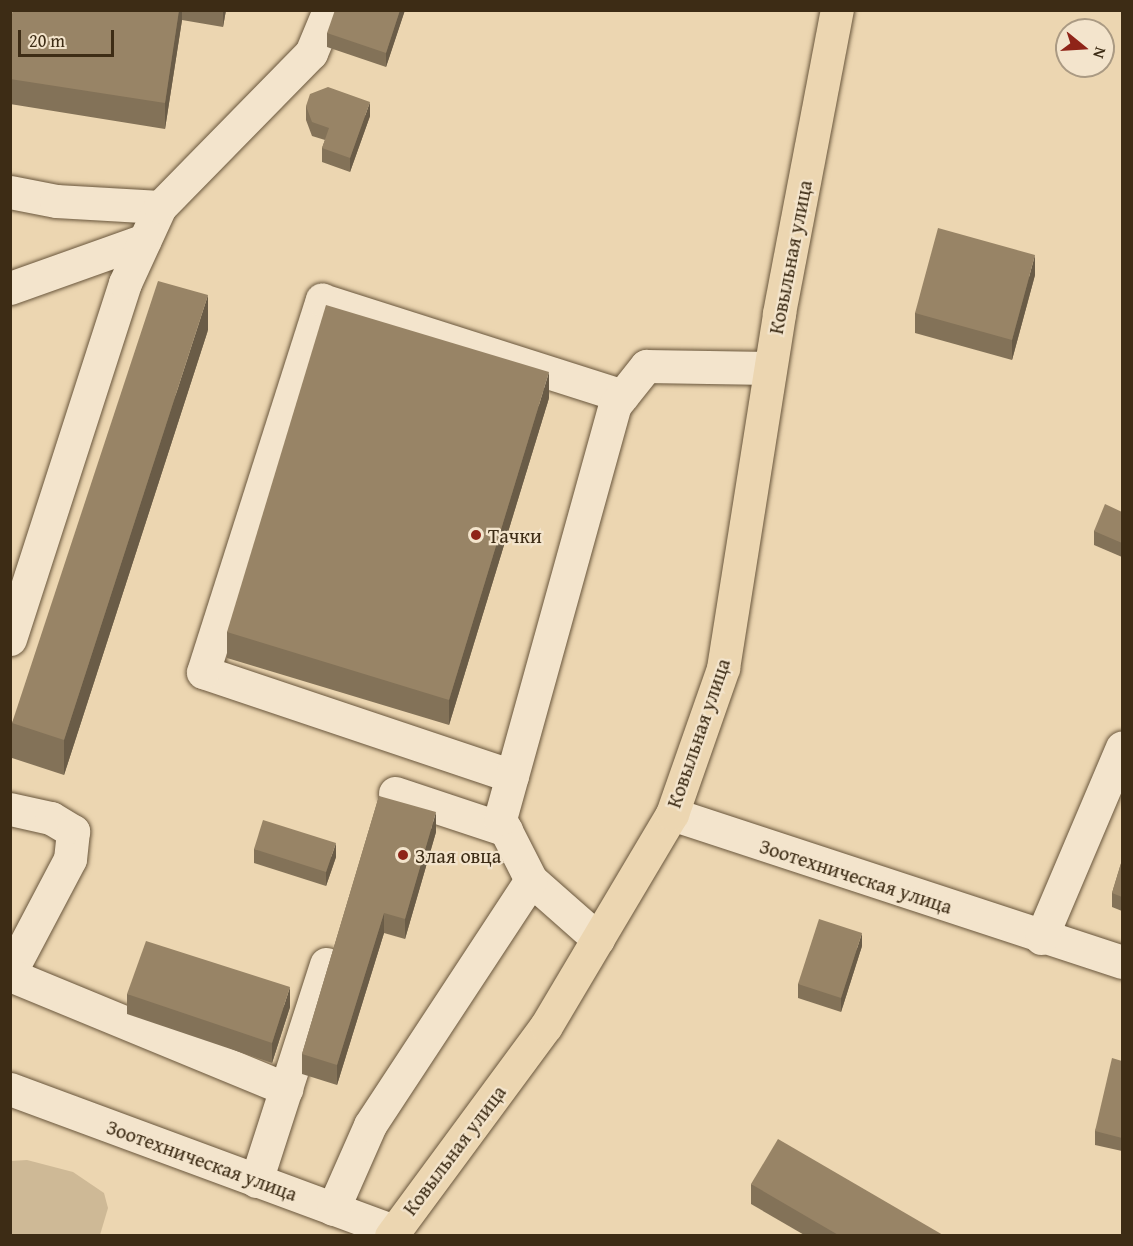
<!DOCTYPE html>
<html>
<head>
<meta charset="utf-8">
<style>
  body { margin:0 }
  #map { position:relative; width:1133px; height:1246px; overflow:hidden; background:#ecd6b1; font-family:"Gentium Book Plus",serif }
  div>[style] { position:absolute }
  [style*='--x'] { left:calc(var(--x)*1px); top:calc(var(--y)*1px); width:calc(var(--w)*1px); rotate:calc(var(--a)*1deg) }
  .green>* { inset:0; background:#ceb996 }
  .roads { filter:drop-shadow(0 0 2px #69563c) drop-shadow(0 0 2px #69563c) }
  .minor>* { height:33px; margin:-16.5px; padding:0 16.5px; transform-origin:16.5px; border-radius:16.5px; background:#f3e4cc }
  .major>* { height:33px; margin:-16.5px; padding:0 16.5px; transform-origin:16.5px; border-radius:16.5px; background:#ecd6b1 }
  .wall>* { inset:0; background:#837258 }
  .shaded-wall>* { inset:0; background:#6a5c47 }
  .building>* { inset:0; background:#988466 }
  .dots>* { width:16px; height:16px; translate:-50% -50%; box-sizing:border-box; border:3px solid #f3e4cc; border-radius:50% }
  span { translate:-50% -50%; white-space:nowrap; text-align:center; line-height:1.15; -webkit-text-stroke:4.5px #f3e4cc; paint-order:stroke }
  .street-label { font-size:20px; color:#3d2c15 }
  .poi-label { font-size:20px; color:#3d2c15 }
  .left { translate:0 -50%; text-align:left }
  .frame { position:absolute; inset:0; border:12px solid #3d2c15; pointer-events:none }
  .north { position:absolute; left:1055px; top:18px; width:60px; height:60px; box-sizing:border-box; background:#f3e4cc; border:2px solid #aa9a83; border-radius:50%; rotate:108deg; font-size:16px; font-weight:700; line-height:24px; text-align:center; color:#3d2c15 }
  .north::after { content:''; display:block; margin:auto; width:21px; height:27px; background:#8f2418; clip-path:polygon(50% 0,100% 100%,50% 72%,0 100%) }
  .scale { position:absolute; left:18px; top:30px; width:96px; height:27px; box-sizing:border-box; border:3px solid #3d2c15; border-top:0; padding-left:8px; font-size:18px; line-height:21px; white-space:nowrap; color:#3d2c15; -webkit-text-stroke:4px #f3e4cc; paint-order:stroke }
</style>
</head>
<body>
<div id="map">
  <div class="green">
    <i style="clip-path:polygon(27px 1160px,73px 1172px,104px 1193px,108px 1208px,100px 1235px,11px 1235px,11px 1161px)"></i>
  </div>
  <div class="roads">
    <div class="minor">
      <i style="--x:10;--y:192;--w:47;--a:11.1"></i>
      <i style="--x:56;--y:201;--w:104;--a:3.3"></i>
      <i style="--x:10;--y:288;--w:143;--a:-19.6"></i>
      <i style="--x:10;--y:639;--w:374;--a:-72.1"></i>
      <i style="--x:125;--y:283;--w:84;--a:-65.3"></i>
      <i style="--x:160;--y:207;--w:216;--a:-45.6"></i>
      <i style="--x:311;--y:53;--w:47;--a:-67.3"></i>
      <i style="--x:512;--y:776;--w:326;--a:-161.4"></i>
      <i style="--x:203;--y:672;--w:391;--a:-72.3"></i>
      <i style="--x:322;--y:300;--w:315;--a:17.7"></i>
      <i style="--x:395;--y:793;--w:117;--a:18.4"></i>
      <i style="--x:10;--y:809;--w:42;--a:12.4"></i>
      <i style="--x:51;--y:818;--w:26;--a:31"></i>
      <i style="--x:73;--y:831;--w:28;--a:96"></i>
      <i style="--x:70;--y:859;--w:129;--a:117.8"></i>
      <i style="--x:672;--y:814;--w:474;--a:18.2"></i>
      <i style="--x:1041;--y:938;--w:207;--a:-67"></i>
      <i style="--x:598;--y:939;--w:89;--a:-138.6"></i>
      <i style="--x:531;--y:880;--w:68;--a:-116.9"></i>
      <i style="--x:500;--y:819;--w:430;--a:-74.5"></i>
      <i style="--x:615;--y:405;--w:50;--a:-51.5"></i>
      <i style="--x:646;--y:366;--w:124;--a:0.9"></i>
      <i style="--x:10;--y:975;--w:299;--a:22.4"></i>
      <i style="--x:10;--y:1089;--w:409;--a:20.3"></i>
      <i style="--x:256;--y:1181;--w:228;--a:-72.1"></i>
      <i style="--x:333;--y:1209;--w:92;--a:-66.2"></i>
      <i style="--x:370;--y:1125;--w:293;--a:-56.7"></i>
    </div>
    <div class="major">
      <i style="--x:391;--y:1236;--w:261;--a:-53.6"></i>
      <i style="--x:546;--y:1026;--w:247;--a:-59.3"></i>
      <i style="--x:672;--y:814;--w:155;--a:-70.7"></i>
      <i style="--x:723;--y:668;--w:359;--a:-81"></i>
      <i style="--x:779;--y:313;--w:309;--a:-79.2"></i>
    </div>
  </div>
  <div class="wall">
    <i style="clip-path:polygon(13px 10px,226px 10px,223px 27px,182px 20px,165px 129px,10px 104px,10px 26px)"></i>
    <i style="clip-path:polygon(405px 10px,386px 67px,327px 47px,327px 33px)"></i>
    <i style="clip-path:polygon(306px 106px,370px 116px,350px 172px,322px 162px,322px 148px,325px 140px,312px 136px,306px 120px)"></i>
    <i style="clip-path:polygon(1035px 275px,1012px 360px,915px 333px,915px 313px)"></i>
    <i style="clip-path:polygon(208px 330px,64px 775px,12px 758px,12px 723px)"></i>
    <i style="clip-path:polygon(549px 398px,449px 725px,227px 658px,227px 632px)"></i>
    <i style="clip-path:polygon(1122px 512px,1122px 557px,1094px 545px,1094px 531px)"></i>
    <i style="clip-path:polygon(379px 796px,436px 832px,405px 939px,384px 933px,337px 1085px,302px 1074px,302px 1054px)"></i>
    <i style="clip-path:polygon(254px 849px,336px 857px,326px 886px,254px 863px)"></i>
    <i style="clip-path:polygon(1122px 860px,1122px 911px,1112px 907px,1112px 893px)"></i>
    <i style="clip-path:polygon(862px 946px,841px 1012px,798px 998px,798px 984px)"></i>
    <i style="clip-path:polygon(127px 994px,290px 1007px,272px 1063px,127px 1014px)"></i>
    <i style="clip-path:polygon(1122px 1061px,1122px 1151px,1095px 1145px,1095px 1131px)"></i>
    <i style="clip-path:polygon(751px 1184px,943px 1236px,806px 1236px,751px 1204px)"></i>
  </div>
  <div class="shaded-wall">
    <i style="clip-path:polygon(179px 10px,182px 10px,182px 20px,165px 129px,165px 103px)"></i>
    <i style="clip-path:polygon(223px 10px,226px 10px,223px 27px)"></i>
    <i style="clip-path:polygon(400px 10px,405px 10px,386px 67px,386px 53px)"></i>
    <i style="clip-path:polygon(370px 102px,370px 116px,350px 172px,350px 158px)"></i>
    <i style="clip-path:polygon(1035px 255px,1035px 275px,1012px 360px,1012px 340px)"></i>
    <i style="clip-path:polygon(208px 295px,208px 330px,64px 775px,64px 740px)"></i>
    <i style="clip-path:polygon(549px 372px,549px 398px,449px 725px,449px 700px)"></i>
    <i style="clip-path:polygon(436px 812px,436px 832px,405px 939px,405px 919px)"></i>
    <i style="clip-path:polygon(336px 843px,336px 857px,326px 886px,326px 872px)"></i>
    <i style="clip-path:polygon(384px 913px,384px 933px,337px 1085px,337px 1065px)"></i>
    <i style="clip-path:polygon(862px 933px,862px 946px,841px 1012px,841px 998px)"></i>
    <i style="clip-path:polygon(290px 987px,290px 1007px,272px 1063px,272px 1043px)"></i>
  </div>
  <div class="building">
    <i style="clip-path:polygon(13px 10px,179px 10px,165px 103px,10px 79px,10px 26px)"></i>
    <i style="clip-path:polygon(335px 10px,400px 10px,386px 53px,327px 33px)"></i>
    <i style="clip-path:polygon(328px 87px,370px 102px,350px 158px,322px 148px,329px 128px,312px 122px,306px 106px,310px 94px)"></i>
    <i style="clip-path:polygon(938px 228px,1035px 255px,1012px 340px,915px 313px)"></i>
    <i style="clip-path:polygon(158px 281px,208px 295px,64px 740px,12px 723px)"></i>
    <i style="clip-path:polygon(326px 305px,549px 372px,449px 700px,227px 632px)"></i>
    <i style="clip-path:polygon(1105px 504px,1122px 512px,1122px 543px,1094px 531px)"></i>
    <i style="clip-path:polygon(379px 796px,436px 812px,405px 919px,384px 913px,337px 1065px,302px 1054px)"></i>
    <i style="clip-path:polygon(263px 820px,336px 843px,326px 872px,254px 849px)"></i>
    <i style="clip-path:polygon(1122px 860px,1122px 897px,1112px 893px)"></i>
    <i style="clip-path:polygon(819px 919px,862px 933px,841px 998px,798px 984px)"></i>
    <i style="clip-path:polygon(146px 941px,290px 987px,272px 1043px,127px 994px)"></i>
    <i style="clip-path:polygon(1112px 1058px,1122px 1061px,1122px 1138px,1095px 1131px)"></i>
    <i style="clip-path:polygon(778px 1139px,943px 1235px,942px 1236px,840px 1236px,751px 1184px)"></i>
  </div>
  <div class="dots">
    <i style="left:476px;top:535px;background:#8f2418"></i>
    <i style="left:403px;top:855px;background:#8f2418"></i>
  </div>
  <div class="street-label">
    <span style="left:790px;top:257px;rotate:-79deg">Ковыльная улица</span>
    <span style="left:698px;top:733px;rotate:-71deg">Ковыльная улица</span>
    <span style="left:856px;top:876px;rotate:18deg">Зоотехническая улица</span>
    <span style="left:454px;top:1150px;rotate:-53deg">Ковыльная улица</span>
    <span style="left:202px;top:1160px;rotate:20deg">Зоотехническая улица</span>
  </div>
  <div class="poi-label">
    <span class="left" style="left:488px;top:535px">Тачки</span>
    <span class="left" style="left:415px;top:855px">Злая овца</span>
  </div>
  <div class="frame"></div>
  <div class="north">N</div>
  <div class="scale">20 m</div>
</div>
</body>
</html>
